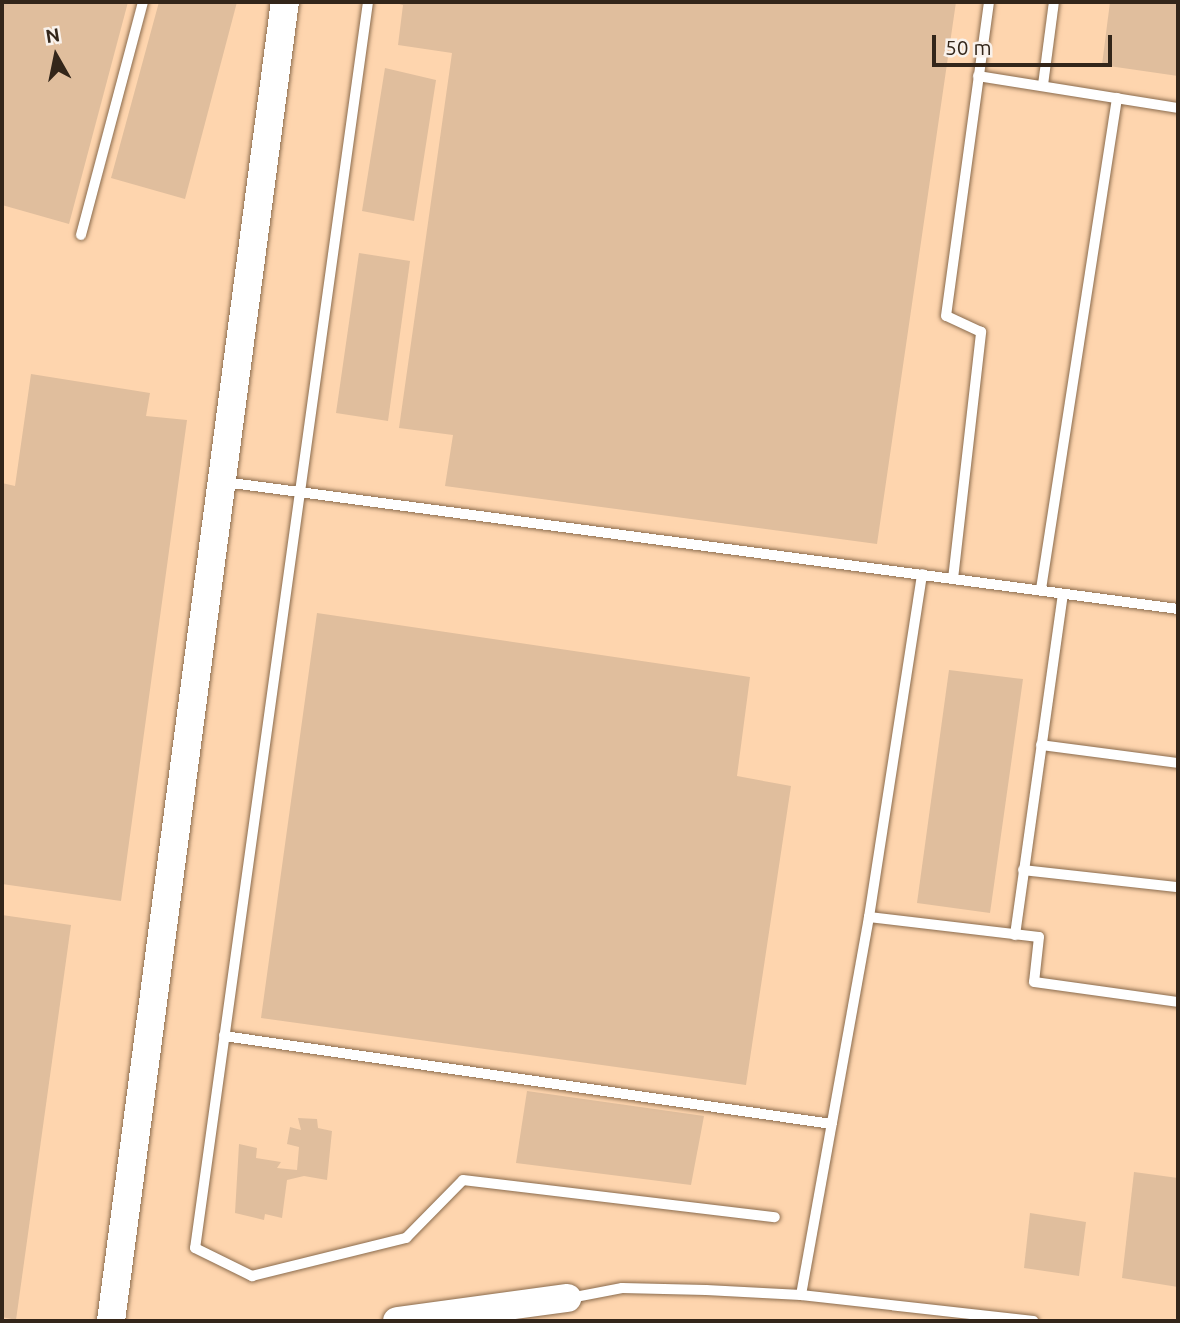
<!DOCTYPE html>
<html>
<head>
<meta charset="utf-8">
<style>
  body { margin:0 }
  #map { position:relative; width:1180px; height:1323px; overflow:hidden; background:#fde1c6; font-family:Ubuntu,sans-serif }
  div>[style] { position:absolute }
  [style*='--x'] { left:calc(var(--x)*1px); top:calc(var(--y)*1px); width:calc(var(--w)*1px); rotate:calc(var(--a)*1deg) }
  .built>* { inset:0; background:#fed5ae }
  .building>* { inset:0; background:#e0be9d }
  .roads { filter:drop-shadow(0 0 2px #8a6b4d) drop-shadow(0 0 2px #8a6b4d) }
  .service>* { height:10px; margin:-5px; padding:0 5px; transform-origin:5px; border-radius:5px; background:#fff }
  .tertiary>* { height:28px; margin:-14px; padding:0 14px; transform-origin:14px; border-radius:14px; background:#fff }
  span { translate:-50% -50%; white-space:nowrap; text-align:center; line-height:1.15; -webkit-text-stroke:5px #f9f2ec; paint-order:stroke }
  .frame { position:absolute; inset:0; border:4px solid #33261a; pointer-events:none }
  .north { position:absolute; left:21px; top:21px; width:70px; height:70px; -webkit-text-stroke:5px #f9f2ec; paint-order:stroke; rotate:351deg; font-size:19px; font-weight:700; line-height:28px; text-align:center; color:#33261a }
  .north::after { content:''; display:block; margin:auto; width:24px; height:32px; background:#33261a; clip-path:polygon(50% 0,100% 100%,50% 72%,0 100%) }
  .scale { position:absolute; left:932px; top:35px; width:180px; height:32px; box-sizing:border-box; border:4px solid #33261a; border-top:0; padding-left:9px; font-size:21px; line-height:24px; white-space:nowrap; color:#33261a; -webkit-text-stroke:5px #f9f2ec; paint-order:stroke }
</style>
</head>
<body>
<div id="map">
  <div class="built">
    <i style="clip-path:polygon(2px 2px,1178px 2px,1178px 1321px,2px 1321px)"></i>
  </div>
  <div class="building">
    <i style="clip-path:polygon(2px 2px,128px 2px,69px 224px,2px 205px)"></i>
    <i style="clip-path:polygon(159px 2px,237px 2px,185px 199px,111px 178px)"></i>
    <i style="clip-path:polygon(392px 2px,956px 2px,877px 544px,445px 486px,453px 435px,399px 428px,452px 53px,398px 45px,403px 5px)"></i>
    <i style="clip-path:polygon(1110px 2px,1178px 2px,1178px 76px,1102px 65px)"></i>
    <i style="clip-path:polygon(385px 68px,436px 80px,414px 221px,362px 211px)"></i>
    <i style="clip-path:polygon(359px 253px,410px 261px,388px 421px,336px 413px)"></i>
    <i style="clip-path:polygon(31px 374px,150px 393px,146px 416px,187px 420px,121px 901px,2px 884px,2px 483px,15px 486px)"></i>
    <i style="clip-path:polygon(317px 613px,750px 677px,737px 776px,791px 786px,746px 1085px,261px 1018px)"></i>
    <i style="clip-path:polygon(949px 670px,1023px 679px,990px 913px,917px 903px)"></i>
    <i style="clip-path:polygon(2px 915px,71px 925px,16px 1320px,2px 1317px)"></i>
    <i style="clip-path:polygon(527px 1091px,704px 1116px,691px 1185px,516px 1163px)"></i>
    <i style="clip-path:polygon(298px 1118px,317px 1119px,318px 1128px,332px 1131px,327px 1180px,304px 1176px,287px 1180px,282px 1218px,265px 1214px,264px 1220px,235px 1213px,239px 1144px,257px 1148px,256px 1158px,281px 1162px,277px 1168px,297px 1170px,299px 1147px,287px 1144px,290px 1127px,301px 1130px)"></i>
    <i style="clip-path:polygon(1134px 1172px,1178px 1178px,1178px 1287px,1122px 1278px)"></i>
    <i style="clip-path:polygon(1030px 1213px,1086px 1222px,1079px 1276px,1024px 1268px)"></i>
  </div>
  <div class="roads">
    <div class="service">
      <i style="--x:368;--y:2;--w:1258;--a:97.9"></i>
      <i style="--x:195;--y:1248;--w:64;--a:26.2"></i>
      <i style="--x:252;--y:1276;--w:159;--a:-13.9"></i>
      <i style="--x:406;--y:1238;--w:81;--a:-45.5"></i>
      <i style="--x:463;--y:1180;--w:314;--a:6.8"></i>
      <i style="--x:978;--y:76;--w:203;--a:9.1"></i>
      <i style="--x:1043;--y:85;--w:84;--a:-82.5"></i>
      <i style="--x:81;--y:235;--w:241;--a:-75.1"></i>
      <i style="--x:224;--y:482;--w:962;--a:7.58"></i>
      <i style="--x:953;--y:579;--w:249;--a:-83.5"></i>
      <i style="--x:981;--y:332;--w:38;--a:-155"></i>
      <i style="--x:946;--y:316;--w:317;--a:-82.2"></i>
      <i style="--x:1041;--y:589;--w:497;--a:-81.2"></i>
      <i style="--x:1041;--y:745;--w:138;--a:7.5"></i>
      <i style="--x:1023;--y:870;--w:156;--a:6.3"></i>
      <i style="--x:869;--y:917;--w:171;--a:6.7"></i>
      <i style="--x:1039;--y:937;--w:45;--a:96.3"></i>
      <i style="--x:1034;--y:982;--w:145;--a:7.9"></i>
      <i style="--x:1015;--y:935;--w:344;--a:-82"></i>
      <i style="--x:224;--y:1036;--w:614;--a:8.24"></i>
      <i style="--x:801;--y:1295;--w:384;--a:-79.8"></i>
      <i style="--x:869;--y:917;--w:347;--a:-81.2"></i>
      <i style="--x:570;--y:1298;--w:53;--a:-10.9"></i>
      <i style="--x:622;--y:1288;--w:84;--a:1.4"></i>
      <i style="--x:706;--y:1290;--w:95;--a:3"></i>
      <i style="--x:801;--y:1295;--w:234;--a:6.4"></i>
    </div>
    <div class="tertiary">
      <i style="--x:111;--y:1321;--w:1330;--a:-82.49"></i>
      <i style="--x:397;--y:1321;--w:172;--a:-7.7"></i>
    </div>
  </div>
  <div class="frame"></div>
  <div class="north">N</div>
  <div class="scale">50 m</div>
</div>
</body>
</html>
